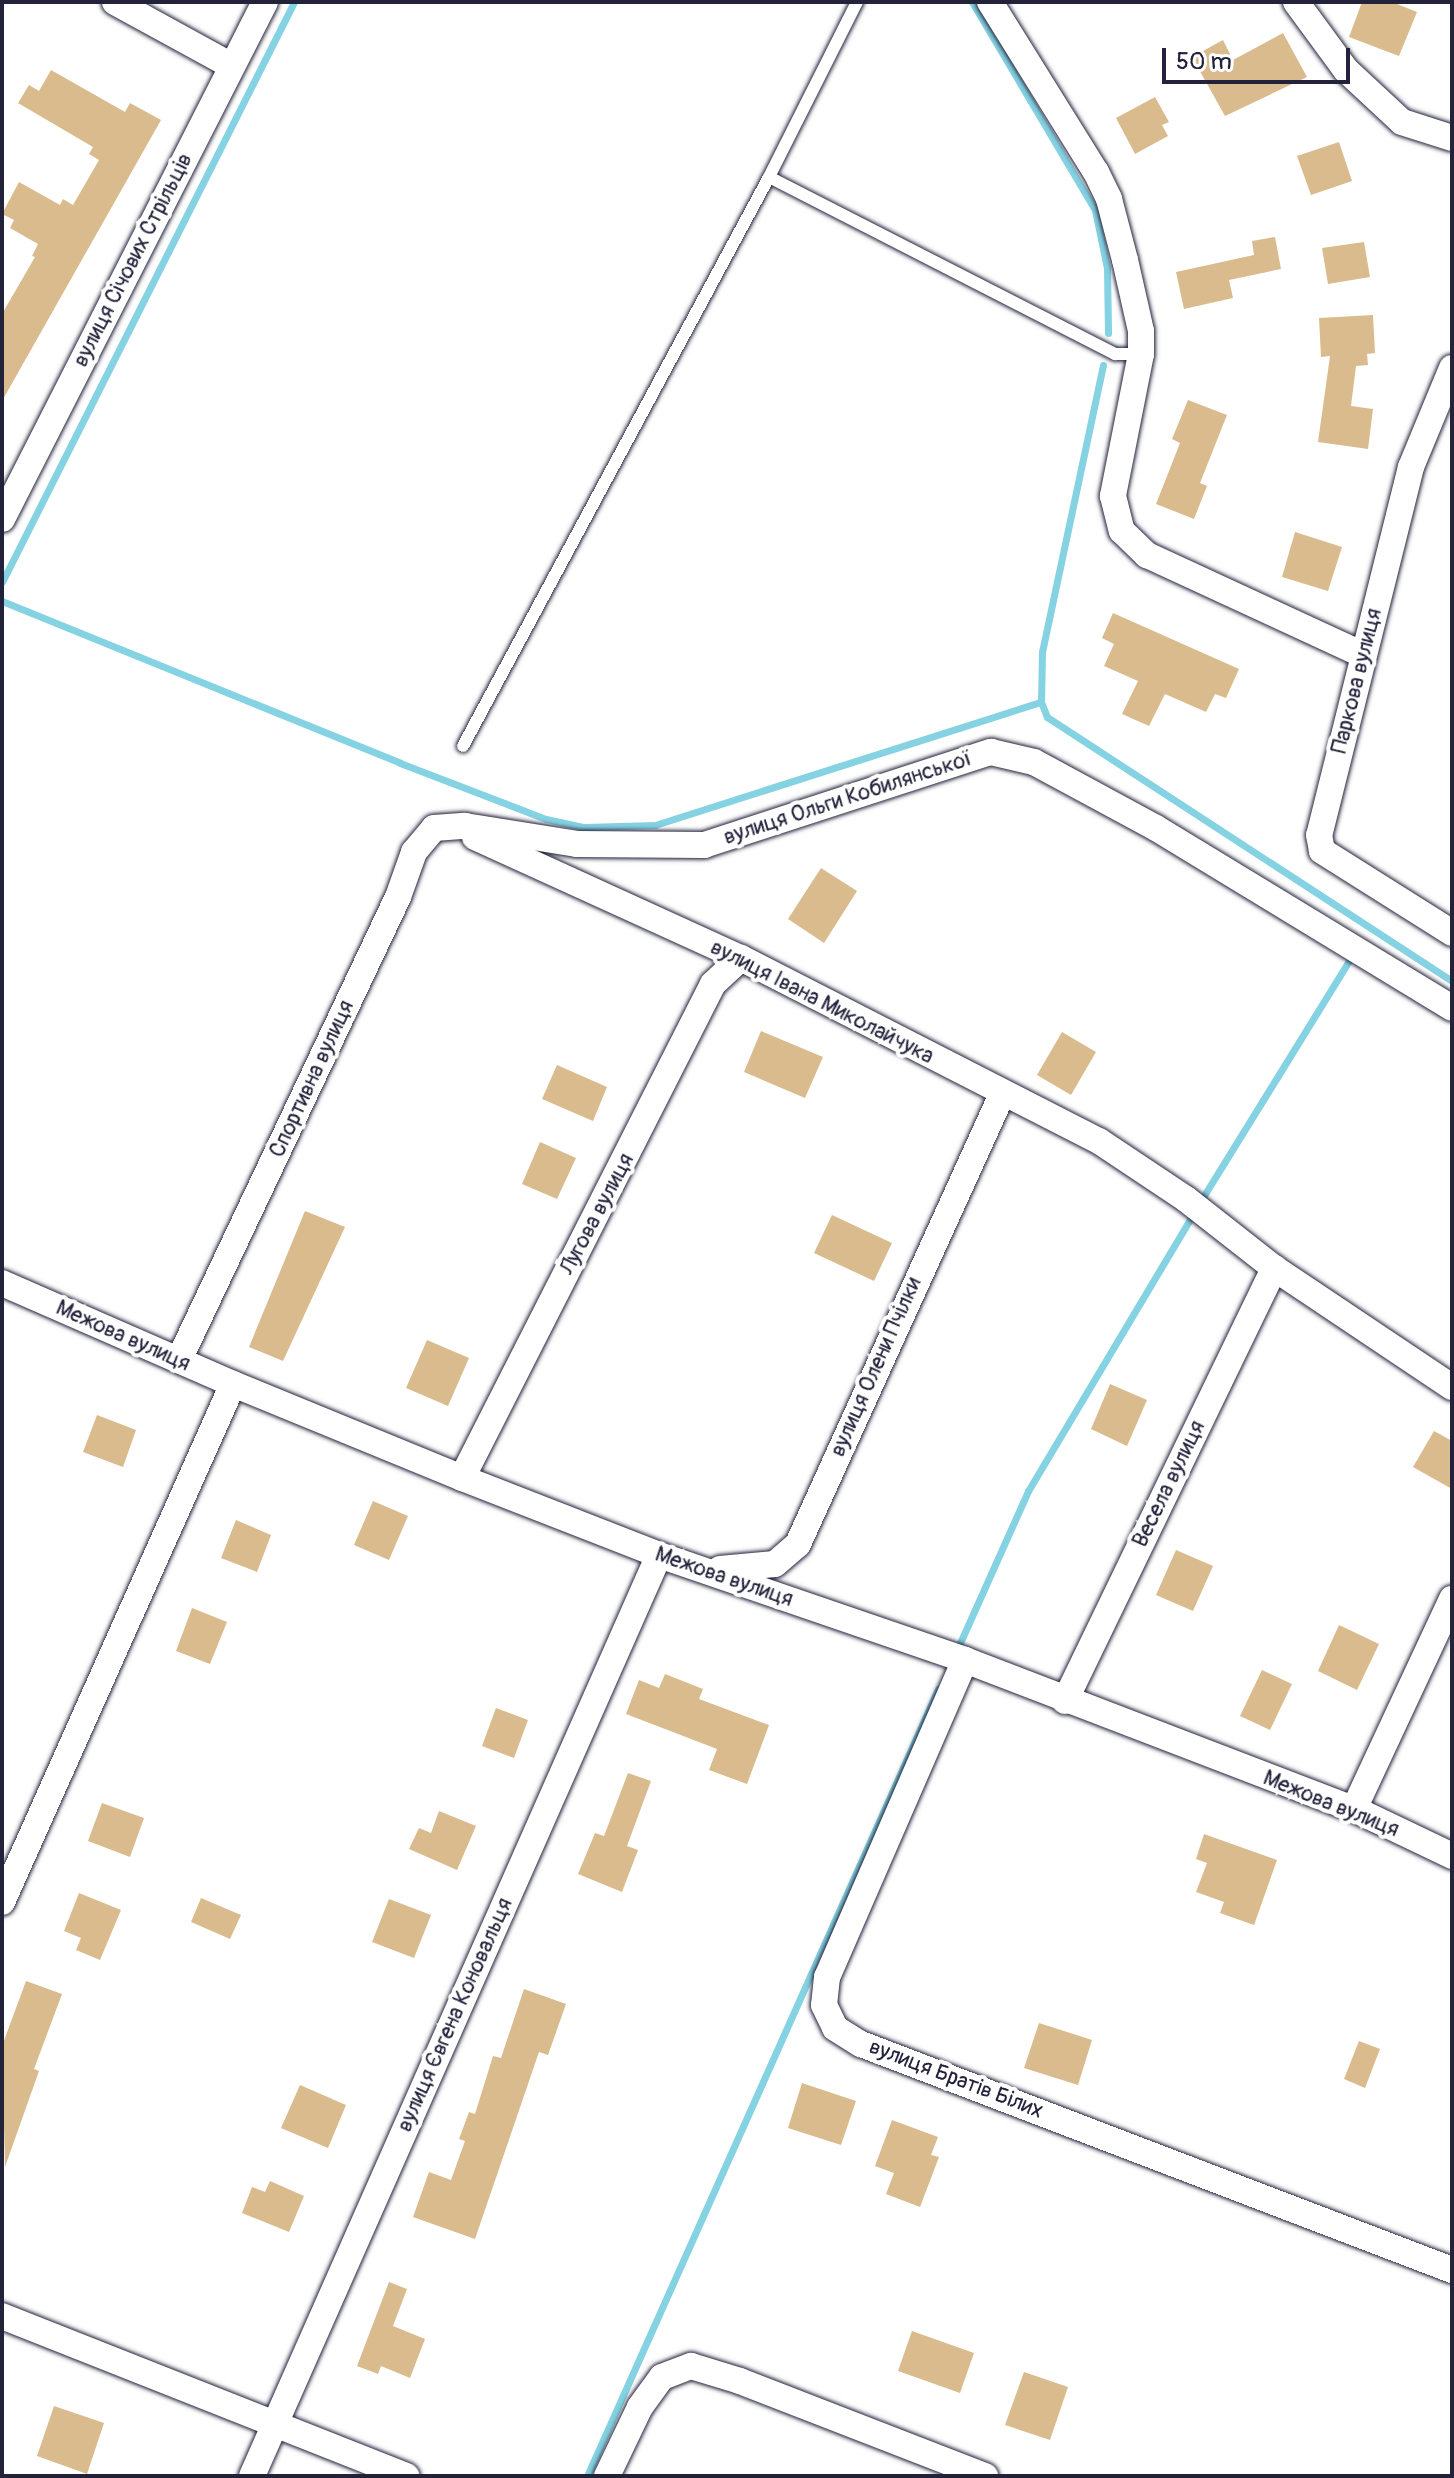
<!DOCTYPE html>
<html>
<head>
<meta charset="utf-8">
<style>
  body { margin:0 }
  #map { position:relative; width:1454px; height:2478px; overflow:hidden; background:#fff; font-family:Pangolin,sans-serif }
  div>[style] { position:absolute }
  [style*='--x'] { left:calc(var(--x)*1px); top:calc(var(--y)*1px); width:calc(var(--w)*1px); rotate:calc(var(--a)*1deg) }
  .stream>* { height:7px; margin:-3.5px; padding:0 3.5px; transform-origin:3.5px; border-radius:3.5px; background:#84d2e2 }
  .building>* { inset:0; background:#d9bb8d }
  .roads { filter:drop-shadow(0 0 2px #22223b) drop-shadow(0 0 2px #22223b) }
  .lane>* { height:12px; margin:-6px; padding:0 6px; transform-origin:6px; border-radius:6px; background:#fff }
  .street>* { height:26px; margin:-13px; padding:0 13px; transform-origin:13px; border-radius:13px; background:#fff }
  span { translate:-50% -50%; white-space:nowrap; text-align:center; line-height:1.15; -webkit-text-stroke:8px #fff; paint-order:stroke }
  .street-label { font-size:22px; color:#22223b }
  .frame { position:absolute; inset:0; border:4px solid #22223b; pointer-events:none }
  .scale { position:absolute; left:1162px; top:48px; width:188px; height:36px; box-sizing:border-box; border:4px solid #22223b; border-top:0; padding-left:10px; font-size:24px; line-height:28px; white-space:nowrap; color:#22223b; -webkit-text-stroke:6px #fff; paint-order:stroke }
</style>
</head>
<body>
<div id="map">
  <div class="stream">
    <i style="--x:972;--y:2;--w:242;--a:59.4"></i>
    <i style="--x:1095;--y:210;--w:59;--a:78.3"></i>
    <i style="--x:1107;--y:268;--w:65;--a:89.1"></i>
    <i style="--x:1103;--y:365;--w:293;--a:102"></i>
    <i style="--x:1042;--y:652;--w:50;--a:91.1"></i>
    <i style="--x:1041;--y:702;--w:16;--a:68"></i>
    <i style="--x:1047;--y:717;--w:483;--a:33.1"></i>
    <i style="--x:2;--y:582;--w:649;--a:-63.28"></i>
    <i style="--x:2;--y:601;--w:430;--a:22.1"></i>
    <i style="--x:400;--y:763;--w:156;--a:21"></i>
    <i style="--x:546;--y:819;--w:39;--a:12"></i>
    <i style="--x:584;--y:827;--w:71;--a:-1.6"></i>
    <i style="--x:655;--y:825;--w:405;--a:-17.7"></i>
    <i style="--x:1200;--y:1202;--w:291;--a:-58.3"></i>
    <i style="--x:960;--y:1643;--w:167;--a:-65.9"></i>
    <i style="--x:1028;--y:1491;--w:324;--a:-59.2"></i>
    <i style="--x:587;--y:2476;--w:862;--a:-65.96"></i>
  </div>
  <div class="building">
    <i style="clip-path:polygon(1362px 2px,1392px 2px,1417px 12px,1399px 56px,1349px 37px)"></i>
    <i style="clip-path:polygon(1283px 33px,1307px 77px,1225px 116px,1192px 57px,1223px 40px,1233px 60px)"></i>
    <i style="clip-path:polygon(51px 70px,125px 112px,130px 103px,161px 120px,2px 401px,2px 314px,35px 257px,32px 256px,38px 244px,10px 228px,14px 220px,2px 214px,19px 182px,60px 205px,63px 199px,73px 205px,99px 160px,89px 154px,93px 147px,18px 103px,29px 85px,39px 91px)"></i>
    <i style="clip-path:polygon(1155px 97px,1169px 122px,1162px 125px,1168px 136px,1135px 154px,1116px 118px)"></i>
    <i style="clip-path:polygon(1339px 142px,1352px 181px,1311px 195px,1297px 156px)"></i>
    <i style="clip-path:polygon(1275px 237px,1281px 269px,1229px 280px,1233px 298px,1184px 309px,1176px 272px,1254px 255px,1252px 241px)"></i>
    <i style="clip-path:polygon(1364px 242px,1370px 277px,1328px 284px,1322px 248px)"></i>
    <i style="clip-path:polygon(1373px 315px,1375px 353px,1367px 354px,1368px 365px,1356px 366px,1351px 406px,1373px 409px,1368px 449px,1318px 442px,1330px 356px,1321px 357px,1319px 318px)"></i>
    <i style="clip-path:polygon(1188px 400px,1227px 415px,1200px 483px,1207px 486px,1194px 519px,1156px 504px,1180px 443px,1172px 439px)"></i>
    <i style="clip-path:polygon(1295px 532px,1342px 547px,1328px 591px,1282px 577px)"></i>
    <i style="clip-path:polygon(1113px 613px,1239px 669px,1226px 698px,1215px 694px,1206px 712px,1165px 694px,1149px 726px,1122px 714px,1138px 681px,1104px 666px,1114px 644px,1102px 638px)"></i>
    <i style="clip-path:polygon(821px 868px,857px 891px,824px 943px,788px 919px)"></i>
    <i style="clip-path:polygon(761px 1031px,823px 1057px,805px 1098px,744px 1072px)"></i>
    <i style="clip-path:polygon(1062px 1032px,1096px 1052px,1071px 1095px,1037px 1075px)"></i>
    <i style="clip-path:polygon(557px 1065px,607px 1087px,593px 1121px,542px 1099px)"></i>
    <i style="clip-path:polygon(540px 1142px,576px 1158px,557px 1199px,522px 1184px)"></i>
    <i style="clip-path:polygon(305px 1211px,345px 1227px,283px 1361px,249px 1347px)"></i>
    <i style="clip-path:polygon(832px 1215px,892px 1243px,874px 1281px,814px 1253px)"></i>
    <i style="clip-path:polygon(427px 1340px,469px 1358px,448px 1406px,406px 1388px)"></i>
    <i style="clip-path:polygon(1110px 1384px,1147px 1400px,1127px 1446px,1091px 1429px)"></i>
    <i style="clip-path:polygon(97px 1415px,136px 1430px,123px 1467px,83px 1452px)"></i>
    <i style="clip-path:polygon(1434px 1431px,1452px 1441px,1452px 1489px,1413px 1467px)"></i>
    <i style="clip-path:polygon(373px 1501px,408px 1516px,389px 1560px,354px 1545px)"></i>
    <i style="clip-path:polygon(236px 1520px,271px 1535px,257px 1572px,221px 1558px)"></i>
    <i style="clip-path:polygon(1176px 1550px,1213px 1566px,1193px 1611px,1156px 1595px)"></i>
    <i style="clip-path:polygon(192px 1608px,227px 1622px,210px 1664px,176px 1651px)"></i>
    <i style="clip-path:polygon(1339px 1625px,1379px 1644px,1357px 1690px,1318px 1671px)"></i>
    <i style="clip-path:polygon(1262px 1670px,1292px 1684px,1270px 1730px,1240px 1716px)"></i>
    <i style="clip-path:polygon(665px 1674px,703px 1689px,699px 1699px,769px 1725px,747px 1784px,709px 1770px,717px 1749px,626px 1714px,639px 1680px,659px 1688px)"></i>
    <i style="clip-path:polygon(496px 1708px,528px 1720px,514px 1758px,482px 1746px)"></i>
    <i style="clip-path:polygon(628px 1773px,651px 1781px,627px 1846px,638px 1850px,622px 1892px,578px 1874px,595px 1833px,604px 1836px)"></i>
    <i style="clip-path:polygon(102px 1803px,144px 1818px,130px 1857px,88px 1841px)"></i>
    <i style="clip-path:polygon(439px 1811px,476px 1826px,457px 1870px,409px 1849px,419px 1828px,431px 1833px)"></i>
    <i style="clip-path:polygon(1204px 1834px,1277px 1860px,1254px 1925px,1220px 1913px,1224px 1902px,1196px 1892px,1207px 1863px,1196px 1859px)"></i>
    <i style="clip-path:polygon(79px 1893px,121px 1910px,100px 1960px,76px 1950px,81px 1938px,64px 1931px)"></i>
    <i style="clip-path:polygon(201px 1898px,241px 1915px,230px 1939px,191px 1922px)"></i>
    <i style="clip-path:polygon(389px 1899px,431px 1915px,414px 1958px,372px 1942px)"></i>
    <i style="clip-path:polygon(26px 1981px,62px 1994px,34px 2069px,39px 2071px,5px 2167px,2px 2046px)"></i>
    <i style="clip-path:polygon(524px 1989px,566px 2004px,548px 2055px,539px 2052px,475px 2239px,413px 2217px,429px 2172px,451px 2180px,465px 2141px,459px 2139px,469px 2112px,475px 2114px,493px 2056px,501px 2058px)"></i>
    <i style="clip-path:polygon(1039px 2023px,1092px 2040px,1078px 2085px,1024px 2068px)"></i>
    <i style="clip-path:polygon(1359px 2041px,1380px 2049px,1365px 2088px,1344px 2079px)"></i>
    <i style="clip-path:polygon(802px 2083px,856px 2101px,841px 2145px,788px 2128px)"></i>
    <i style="clip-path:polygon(300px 2085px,346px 2105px,328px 2148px,281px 2128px)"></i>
    <i style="clip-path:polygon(892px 2120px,938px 2137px,931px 2155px,939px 2157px,920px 2207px,886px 2194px,894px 2173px,875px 2166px)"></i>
    <i style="clip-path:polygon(270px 2181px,304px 2196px,289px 2232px,242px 2213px,252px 2187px,265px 2192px)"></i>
    <i style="clip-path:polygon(389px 2282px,407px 2289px,393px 2326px,425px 2339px,410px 2378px,381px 2366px,378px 2374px,357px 2366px)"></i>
    <i style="clip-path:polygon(912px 2331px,974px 2353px,960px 2393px,898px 2371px)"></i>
    <i style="clip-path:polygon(1024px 2372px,1068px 2387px,1050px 2440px,1005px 2425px)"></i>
    <i style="clip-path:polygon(54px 2406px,104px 2423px,87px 2474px,37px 2456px)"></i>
  </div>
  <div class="roads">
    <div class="lane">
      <i style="--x:769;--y:177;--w:389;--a:27.1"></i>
      <i style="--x:1115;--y:354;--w:26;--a:0"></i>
      <i style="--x:463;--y:746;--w:646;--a:-61.73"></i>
      <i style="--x:769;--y:177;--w:196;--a:-63.3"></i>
    </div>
    <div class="street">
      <i style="--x:115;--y:2;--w:133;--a:28.7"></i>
      <i style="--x:990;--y:2;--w:200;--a:58.1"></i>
      <i style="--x:1096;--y:172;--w:30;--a:64"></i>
      <i style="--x:1109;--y:199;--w:63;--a:75.3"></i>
      <i style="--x:1125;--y:260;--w:73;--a:77.3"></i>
      <i style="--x:1141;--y:331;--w:23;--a:90"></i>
      <i style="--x:1141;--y:354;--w:145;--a:101.2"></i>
      <i style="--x:1113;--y:496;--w:36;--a:76"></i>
      <i style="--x:1122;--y:531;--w:35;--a:44"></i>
      <i style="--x:1147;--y:555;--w:238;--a:24.8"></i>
      <i style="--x:1296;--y:2;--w:84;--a:53.7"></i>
      <i style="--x:1346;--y:70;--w:76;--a:42.9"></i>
      <i style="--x:1402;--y:122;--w:52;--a:17.7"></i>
      <i style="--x:1452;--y:368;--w:107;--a:112.5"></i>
      <i style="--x:1411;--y:467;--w:379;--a:104"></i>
      <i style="--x:1319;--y:835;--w:16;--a:79"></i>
      <i style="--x:1322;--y:851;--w:154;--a:32.2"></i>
      <i style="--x:2;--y:519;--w:580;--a:-63.04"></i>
      <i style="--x:475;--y:837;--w:292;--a:24.5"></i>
      <i style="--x:741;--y:958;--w:402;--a:27.1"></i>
      <i style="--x:1099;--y:1141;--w:105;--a:33.7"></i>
      <i style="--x:1186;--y:1199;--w:112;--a:38.1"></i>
      <i style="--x:1274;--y:1268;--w:214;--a:33.8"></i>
      <i style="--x:2;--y:1283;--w:252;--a:23.6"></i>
      <i style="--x:233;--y:1384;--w:248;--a:22.3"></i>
      <i style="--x:462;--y:1478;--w:212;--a:21.3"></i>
      <i style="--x:659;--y:1555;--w:324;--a:18.9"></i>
      <i style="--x:965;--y:1660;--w:417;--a:21"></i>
      <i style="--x:1354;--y:1809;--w:109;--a:25.6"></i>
      <i style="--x:179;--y:1360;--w:512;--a:-64.69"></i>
      <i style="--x:398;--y:897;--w:48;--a:-70.4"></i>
      <i style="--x:414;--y:852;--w:31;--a:-50"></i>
      <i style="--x:434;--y:828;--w:31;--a:-4"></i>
      <i style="--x:465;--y:826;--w:113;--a:9.1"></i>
      <i style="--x:577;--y:844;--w:127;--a:0.5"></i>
      <i style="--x:704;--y:845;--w:302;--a:-18"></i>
      <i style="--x:991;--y:752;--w:44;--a:13.1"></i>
      <i style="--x:1034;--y:762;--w:139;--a:28.4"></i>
      <i style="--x:1156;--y:828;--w:346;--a:31.3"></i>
      <i style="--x:462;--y:1478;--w:554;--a:-63.07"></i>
      <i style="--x:713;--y:984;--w:38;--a:-43"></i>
      <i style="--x:720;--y:1569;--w:55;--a:-5.2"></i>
      <i style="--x:775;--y:1564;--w:30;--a:-41"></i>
      <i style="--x:798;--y:1544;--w:494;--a:-65.6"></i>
      <i style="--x:965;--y:1660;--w:346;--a:113.5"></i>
      <i style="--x:827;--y:1977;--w:28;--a:96"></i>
      <i style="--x:824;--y:2005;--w:25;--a:64"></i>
      <i style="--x:835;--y:2028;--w:31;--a:32"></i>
      <i style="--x:861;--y:2044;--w:633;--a:20.93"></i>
      <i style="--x:1065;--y:1701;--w:481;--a:-64.2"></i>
      <i style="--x:1354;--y:1809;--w:232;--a:-65"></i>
      <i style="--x:2;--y:1902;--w:567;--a:-65.97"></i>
      <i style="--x:2;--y:2316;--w:435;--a:21.6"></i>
      <i style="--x:252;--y:2476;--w:1007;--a:-66.16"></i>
      <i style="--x:607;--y:2476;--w:76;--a:-64.4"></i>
      <i style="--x:640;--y:2407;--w:37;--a:-54"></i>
      <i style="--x:662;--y:2377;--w:31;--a:-21"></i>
      <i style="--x:691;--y:2366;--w:51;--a:17"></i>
      <i style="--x:740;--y:2381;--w:263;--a:21.2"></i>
    </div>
  </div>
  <div class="street-label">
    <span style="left:133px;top:260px;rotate:-63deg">вулиця Січових Стрільців</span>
    <span style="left:1357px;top:681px;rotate:-76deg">Паркова вулиця</span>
    <span style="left:848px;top:798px;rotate:-18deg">вулиця Ольги Кобилянської</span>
    <span style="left:822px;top:1002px;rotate:27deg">вулиця Івана Миколайчука</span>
    <span style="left:312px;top:1079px;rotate:-65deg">Спортивна вулиця</span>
    <span style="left:597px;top:1214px;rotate:-62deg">Лугова вулиця</span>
    <span style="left:123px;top:1336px;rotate:24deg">Межова вулиця</span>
    <span style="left:876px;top:1367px;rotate:-66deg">вулиця Олени Пчілки</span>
    <span style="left:1169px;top:1484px;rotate:-64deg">Весела вулиця</span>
    <span style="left:724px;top:1577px;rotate:19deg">Межова вулиця</span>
    <span style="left:1331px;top:1804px;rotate:22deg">Межова вулиця</span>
    <span style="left:455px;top:2015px;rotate:-66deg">вулиця Євгена Коновальця</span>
    <span style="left:956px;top:2079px;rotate:21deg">вулиця Братів Білих</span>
  </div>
  <div class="frame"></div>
  <div class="scale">50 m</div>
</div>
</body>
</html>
